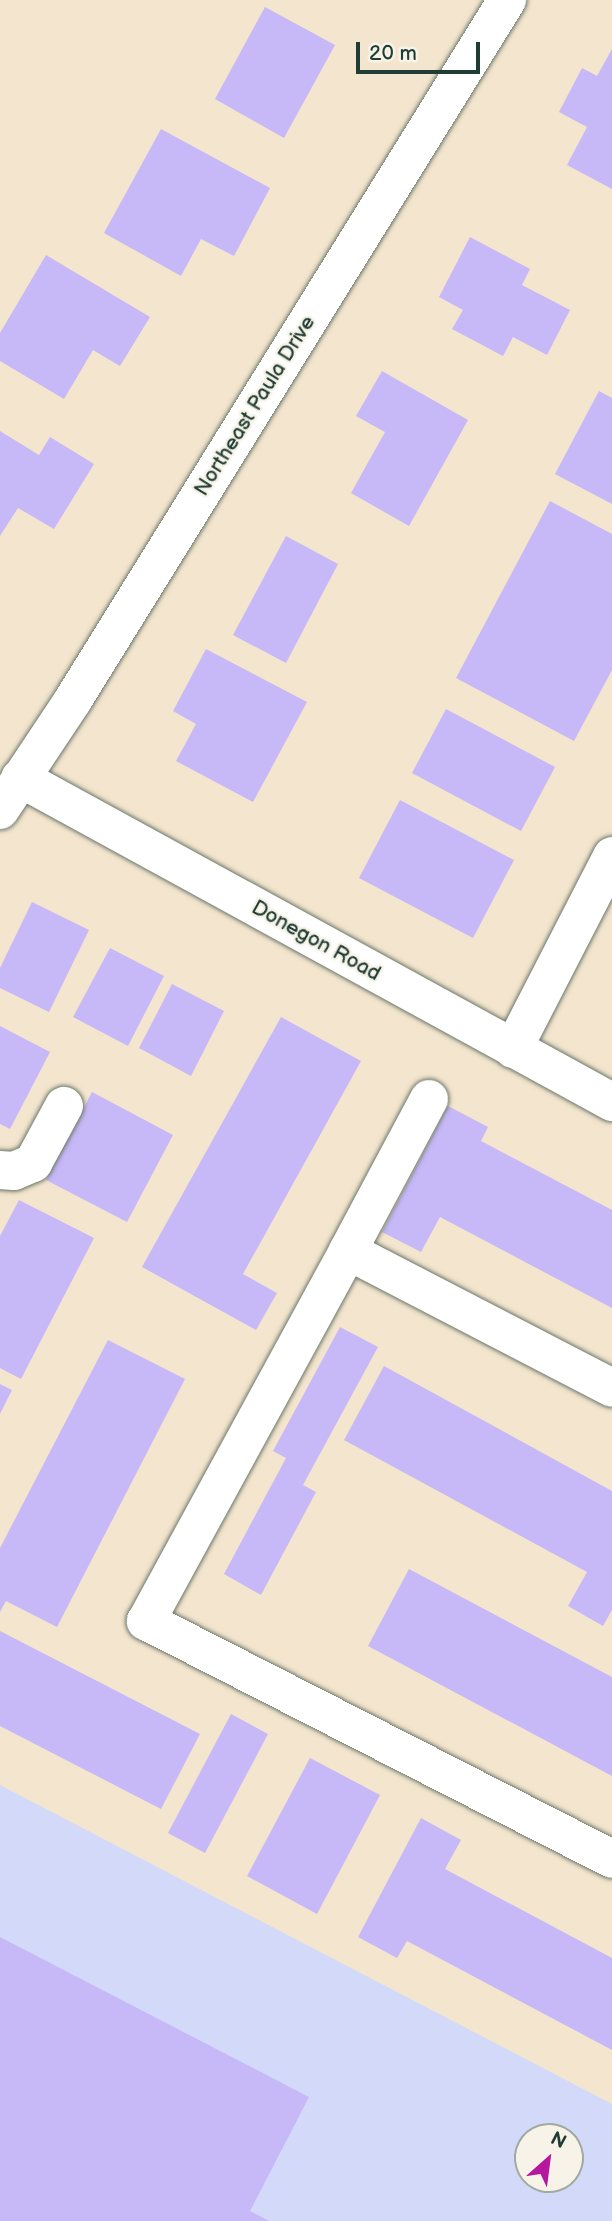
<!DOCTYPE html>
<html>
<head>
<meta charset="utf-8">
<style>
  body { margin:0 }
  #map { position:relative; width:612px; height:2221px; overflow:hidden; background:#f4e5ce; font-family:"Balsamiq Sans",sans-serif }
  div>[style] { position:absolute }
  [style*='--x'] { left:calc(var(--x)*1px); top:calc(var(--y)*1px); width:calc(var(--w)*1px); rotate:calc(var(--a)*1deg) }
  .built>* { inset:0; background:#d2d9f9 }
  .building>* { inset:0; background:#c7b8f7 }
  .roads { filter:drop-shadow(0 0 2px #6a786a) drop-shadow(0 0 2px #6a786a) }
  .minor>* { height:38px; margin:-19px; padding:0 19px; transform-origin:19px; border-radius:19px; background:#fff }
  span { translate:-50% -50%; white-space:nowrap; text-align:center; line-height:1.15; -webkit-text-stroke:5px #f7f3e8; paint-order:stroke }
  .street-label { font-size:21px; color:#1f3d34 }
  .north { position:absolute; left:514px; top:2123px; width:70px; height:70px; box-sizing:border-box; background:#f7f3e8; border:2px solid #a1aaa0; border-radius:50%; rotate:28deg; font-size:19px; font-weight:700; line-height:28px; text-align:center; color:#1f3d34 }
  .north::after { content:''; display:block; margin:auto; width:24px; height:32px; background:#b5179e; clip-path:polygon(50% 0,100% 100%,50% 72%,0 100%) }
  .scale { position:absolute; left:356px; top:42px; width:124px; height:32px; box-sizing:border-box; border:4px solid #1f3d34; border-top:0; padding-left:9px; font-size:21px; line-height:24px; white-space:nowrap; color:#1f3d34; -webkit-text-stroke:5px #f7f3e8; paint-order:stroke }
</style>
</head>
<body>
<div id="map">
  <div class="built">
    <i style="clip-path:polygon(evenodd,0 1785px,612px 2104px,612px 2221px,0 2221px,0 1785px,528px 2137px,570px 2137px,570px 2179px,528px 2179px,528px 2137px)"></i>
  </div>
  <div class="building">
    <i style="clip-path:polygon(265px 7px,335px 45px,284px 138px,215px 99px)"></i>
    <i style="clip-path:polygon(612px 49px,612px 189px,567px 165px,587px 127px,559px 112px,582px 68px,597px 76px)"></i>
    <i style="clip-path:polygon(161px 129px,270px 188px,234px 256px,201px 239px,181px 276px,104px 233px)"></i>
    <i style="clip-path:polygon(470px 237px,530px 269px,522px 285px,570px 310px,547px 355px,513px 337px,503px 356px,452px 329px,463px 310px,439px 297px)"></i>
    <i style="clip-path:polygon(46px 255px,150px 317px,120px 366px,93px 350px,64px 399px,0 361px,0 333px)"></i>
    <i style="clip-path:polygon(382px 371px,468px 420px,409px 526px,351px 493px,385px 432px,356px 416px)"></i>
    <i style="clip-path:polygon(599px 391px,612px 398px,612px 504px,555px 474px)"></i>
    <i style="clip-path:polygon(0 431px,39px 455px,50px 437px,94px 464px,54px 529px,18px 508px,0 536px)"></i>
    <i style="clip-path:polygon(550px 501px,612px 534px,612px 670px,574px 741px,456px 678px)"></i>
    <i style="clip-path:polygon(286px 536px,338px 564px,286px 663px,233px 635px)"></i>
    <i style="clip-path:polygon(206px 649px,307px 702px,253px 802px,176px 761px,196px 724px,173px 711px)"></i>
    <i style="clip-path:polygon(446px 709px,555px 767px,521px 831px,412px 773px)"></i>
    <i style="clip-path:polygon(400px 800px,514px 860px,473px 938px,359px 878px)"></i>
    <i style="clip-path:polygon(32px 902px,89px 930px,49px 1012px,0 988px,0 968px)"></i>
    <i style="clip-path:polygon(110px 948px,164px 976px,128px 1046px,73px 1017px)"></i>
    <i style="clip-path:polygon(172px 984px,224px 1011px,191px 1076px,139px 1048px)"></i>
    <i style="clip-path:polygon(281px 1017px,361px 1061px,243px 1274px,277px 1293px,256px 1330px,142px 1267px)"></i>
    <i style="clip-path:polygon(0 1026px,50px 1052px,10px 1129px,0 1124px)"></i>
    <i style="clip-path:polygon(92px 1092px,173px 1135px,127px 1222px,46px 1180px)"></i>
    <i style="clip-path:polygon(448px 1106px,488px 1127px,481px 1141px,612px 1210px,612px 1308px,440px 1217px,421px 1252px,382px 1232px)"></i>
    <i style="clip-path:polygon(19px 1200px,94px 1238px,21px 1379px,0 1368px,0 1236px)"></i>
    <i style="clip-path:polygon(340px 1327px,378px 1347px,303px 1485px,316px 1492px,261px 1595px,224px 1574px,286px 1458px,273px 1451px)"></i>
    <i style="clip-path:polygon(108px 1340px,185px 1379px,57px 1627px,6px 1601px,0 1612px,0 1548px)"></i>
    <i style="clip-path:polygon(384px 1366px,612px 1491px,612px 1610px,603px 1626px,568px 1606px,587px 1572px,344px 1440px)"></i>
    <i style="clip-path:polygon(0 1384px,12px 1390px,0 1414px)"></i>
    <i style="clip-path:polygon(409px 1569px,612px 1677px,612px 1776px,368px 1646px)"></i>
    <i style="clip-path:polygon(0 1631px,200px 1734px,161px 1809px,0 1726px)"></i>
    <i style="clip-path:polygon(231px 1714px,268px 1734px,205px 1853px,168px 1833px)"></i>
    <i style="clip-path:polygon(310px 1758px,380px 1795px,317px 1914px,247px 1876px)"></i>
    <i style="clip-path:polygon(421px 1818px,461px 1840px,445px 1869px,612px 1958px,612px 2050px,407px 1941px,397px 1958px,358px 1937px)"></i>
    <i style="clip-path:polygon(0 1937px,309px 2097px,250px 2211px,269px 2221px,0 2221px)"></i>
  </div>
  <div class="roads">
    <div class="minor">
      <i style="--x:20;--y:778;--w:675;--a:28.69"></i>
      <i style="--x:0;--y:810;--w:132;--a:-56.4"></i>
      <i style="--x:73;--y:700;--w:824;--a:-58.2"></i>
      <i style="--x:513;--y:1049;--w:217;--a:-62.8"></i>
      <i style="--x:429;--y:1099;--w:172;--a:118.1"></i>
      <i style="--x:348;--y:1251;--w:297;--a:27.4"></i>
      <i style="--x:0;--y:1170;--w:14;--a:4"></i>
      <i style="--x:14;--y:1171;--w:21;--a:-23"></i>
      <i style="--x:33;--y:1163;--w:65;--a:-61.5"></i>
      <i style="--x:348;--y:1251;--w:422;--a:118.6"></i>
      <i style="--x:146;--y:1621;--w:523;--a:27.05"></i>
    </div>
  </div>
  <div class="street-label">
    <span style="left:255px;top:406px;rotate:-58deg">Northeast Paula Drive</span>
    <span style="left:316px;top:941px;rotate:29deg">Donegon Road</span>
  </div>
  <div class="north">N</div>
  <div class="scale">20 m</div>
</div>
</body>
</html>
